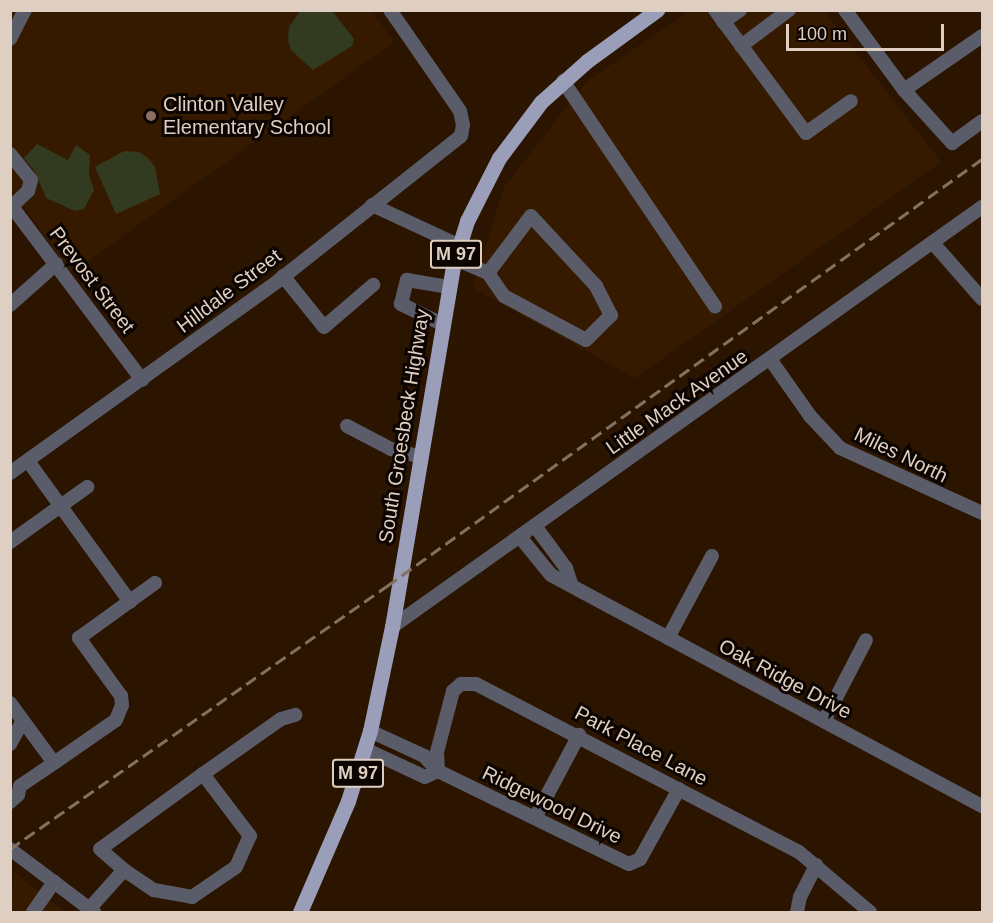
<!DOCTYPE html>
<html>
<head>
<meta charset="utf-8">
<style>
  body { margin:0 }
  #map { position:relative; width:993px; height:923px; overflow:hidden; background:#2b1501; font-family:Helvetica,sans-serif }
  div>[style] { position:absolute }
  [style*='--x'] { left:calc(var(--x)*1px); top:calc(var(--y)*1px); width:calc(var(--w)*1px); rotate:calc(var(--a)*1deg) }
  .built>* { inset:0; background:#361a00 }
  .green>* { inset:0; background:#323a20 }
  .minor>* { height:14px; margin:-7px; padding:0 7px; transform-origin:7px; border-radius:7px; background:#5a5c69 }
  .major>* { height:15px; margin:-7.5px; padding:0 7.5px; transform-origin:7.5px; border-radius:7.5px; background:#9a9eb9 }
  .rail>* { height:3px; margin-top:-1.5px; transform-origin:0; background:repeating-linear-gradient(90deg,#837160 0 12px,transparent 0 18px) }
  .dots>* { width:16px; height:16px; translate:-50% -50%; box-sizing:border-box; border:3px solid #0c0401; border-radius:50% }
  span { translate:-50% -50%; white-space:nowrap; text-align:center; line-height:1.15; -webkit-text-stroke:6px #0c0401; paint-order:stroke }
  .shield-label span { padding:2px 4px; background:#0c0401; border:2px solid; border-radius:4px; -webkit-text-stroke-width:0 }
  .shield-label { font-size:18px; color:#decfc2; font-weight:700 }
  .poi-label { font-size:20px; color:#decfc2 }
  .left { translate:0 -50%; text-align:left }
  .street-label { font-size:20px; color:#decfc2 }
  .frame { position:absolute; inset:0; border:12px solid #decfc2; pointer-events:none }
  .scale { position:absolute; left:786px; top:24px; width:158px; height:27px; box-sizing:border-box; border:3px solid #decfc2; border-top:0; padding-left:8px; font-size:18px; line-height:21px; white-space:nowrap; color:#decfc2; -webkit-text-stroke:4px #0c0401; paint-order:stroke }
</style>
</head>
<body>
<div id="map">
  <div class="built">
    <i style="clip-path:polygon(10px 11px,372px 11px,394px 42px,71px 273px,11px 189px)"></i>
    <i style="clip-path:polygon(690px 11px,824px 11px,941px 162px,635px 378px,473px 288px,504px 187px,587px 81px)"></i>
    <i style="clip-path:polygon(14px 872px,65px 912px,11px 912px)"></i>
  </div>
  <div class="green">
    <i style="clip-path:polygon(300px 11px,332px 11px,354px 39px,352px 46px,313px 70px,291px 50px,288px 40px,289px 27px)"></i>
    <i style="clip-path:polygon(37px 144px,68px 160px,76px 145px,90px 155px,89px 174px,94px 190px,84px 209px,75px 211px,46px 198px,35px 172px,24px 158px)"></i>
    <i style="clip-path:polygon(124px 151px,139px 152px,148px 158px,155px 167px,160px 194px,116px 214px,95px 167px)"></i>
  </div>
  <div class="minor">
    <i style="--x:715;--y:10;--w:153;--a:53.5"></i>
    <i style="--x:806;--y:133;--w:55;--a:-35.4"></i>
    <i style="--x:845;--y:10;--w:99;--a:53.6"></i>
    <i style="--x:904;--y:90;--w:72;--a:47.8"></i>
    <i style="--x:952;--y:143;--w:37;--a:-36"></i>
    <i style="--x:723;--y:22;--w:21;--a:-35"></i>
    <i style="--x:10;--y:39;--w:33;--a:-63"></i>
    <i style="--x:741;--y:46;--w:60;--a:-36.9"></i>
    <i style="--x:563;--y:81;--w:272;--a:56"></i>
    <i style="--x:904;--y:90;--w:95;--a:-34.7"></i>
    <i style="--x:10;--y:154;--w:33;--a:51"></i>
    <i style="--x:31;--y:180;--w:11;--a:105"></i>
    <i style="--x:28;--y:191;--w:22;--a:137"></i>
    <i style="--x:10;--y:204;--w:220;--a:53.1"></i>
    <i style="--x:372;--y:205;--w:95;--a:24.9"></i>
    <i style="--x:933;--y:243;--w:74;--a:48.8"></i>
    <i style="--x:455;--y:259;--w:36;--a:23"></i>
    <i style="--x:488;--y:273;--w:71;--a:-53"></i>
    <i style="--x:531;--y:216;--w:96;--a:47.1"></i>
    <i style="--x:596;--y:286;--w:33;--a:63"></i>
    <i style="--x:611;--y:315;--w:35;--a:135"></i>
    <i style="--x:586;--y:340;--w:93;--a:-151.8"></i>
    <i style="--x:504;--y:296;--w:28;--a:-125"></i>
    <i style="--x:283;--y:276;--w:65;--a:51.2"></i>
    <i style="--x:324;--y:327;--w:65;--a:-40.6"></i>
    <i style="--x:10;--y:305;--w:62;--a:-41.7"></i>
    <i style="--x:442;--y:324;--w:46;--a:-154"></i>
    <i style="--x:401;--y:304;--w:25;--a:-76"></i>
    <i style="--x:407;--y:280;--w:43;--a:9.5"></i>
    <i style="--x:770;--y:359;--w:70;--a:54.9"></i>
    <i style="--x:810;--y:416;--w:44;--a:46.8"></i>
    <i style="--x:840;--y:448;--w:156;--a:24.6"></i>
    <i style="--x:347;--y:426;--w:50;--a:27.6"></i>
    <i style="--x:391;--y:449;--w:30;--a:15"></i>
    <i style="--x:28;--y:461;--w:174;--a:54.1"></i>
    <i style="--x:10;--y:473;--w:330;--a:-35.6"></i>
    <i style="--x:278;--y:281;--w:233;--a:-38.4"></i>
    <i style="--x:461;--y:136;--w:11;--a:-80"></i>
    <i style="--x:463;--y:125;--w:14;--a:-102"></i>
    <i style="--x:460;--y:111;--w:123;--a:-124.7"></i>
    <i style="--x:535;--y:526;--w:52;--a:53.6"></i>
    <i style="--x:566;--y:568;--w:16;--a:72"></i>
    <i style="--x:520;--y:537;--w:49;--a:50.8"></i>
    <i style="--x:551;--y:575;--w:489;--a:28.2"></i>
    <i style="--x:10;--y:542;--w:95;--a:-35.5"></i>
    <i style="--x:392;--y:627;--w:724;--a:-35.45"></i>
    <i style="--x:668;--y:638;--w:93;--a:-61.8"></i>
    <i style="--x:10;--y:703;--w:74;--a:53.7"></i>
    <i style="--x:54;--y:763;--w:41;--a:145.9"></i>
    <i style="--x:20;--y:786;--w:9;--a:103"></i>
    <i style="--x:18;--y:795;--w:11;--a:139"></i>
    <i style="--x:824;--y:721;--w:91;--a:-62.6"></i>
    <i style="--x:370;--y:731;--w:60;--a:24.8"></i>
    <i style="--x:424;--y:756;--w:21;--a:47"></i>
    <i style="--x:438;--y:771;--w:212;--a:26"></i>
    <i style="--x:629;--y:864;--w:12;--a:-24"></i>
    <i style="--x:640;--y:859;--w:80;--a:-60.9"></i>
    <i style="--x:10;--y:744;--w:26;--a:-61"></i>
    <i style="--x:365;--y:749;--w:66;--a:25"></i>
    <i style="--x:425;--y:777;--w:14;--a:-25"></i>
    <i style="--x:54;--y:763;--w:75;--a:-34.7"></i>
    <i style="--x:116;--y:720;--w:16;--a:-68"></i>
    <i style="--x:122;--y:705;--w:9;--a:-96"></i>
    <i style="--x:121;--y:696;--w:72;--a:-125.9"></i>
    <i style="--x:79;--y:638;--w:94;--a:-35.9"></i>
    <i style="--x:438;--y:771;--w:19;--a:-93"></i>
    <i style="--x:437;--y:752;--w:63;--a:-75.3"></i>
    <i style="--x:453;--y:691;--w:11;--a:-41"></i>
    <i style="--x:461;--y:684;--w:15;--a:0"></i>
    <i style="--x:476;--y:684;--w:364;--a:27.5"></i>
    <i style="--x:799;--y:852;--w:93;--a:40.2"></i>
    <i style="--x:203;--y:774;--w:95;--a:-35.2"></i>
    <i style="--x:281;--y:719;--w:15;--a:-16"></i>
    <i style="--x:536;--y:816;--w:92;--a:-62"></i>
    <i style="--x:10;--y:849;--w:105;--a:36.9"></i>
    <i style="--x:89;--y:909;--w:52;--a:-48.1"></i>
    <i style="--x:124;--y:870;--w:36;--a:34"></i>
    <i style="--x:154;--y:890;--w:39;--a:10"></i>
    <i style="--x:192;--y:897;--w:53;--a:-34.3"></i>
    <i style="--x:236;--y:867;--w:34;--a:-66"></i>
    <i style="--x:250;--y:836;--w:78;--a:-127.2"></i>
    <i style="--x:203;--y:774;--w:127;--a:143.9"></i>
    <i style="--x:100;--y:849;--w:32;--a:41"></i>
    <i style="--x:33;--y:912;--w:37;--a:-55"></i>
    <i style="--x:797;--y:912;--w:15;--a:-79"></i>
    <i style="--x:800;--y:897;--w:36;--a:-63"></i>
  </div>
  <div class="major">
    <i style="--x:300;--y:912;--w:121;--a:-66.6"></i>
    <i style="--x:348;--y:801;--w:73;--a:-72.6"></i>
    <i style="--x:370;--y:731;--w:106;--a:-78.1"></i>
    <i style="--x:392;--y:627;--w:366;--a:-80.4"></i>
    <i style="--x:453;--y:266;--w:47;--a:-72.7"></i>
    <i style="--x:467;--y:221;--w:71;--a:-63.1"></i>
    <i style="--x:499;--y:158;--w:70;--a:-53.1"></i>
    <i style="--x:541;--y:102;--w:62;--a:-41.7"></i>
    <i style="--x:587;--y:61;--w:87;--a:-36.1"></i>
  </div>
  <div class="rail">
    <i style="--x:10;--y:849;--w:460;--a:-34.9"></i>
    <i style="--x:387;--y:586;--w:732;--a:-35.67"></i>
  </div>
  <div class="dots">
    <i style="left:151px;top:116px;background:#8d6e63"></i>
  </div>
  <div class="shield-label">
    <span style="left:456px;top:254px">M 97</span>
    <span style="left:358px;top:773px">M 97</span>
  </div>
  <div class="poi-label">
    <span class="left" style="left:163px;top:116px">Clinton Valley<br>Elementary School</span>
  </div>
  <div class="street-label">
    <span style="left:92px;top:280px;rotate:53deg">Prevost Street</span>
    <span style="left:229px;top:291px;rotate:-37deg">Hilldale Street</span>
    <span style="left:677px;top:402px;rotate:-35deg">Little Mack Avenue</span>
    <span style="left:404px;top:426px;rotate:-81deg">South Groesbeck Highway</span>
    <span style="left:901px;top:455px;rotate:26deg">Miles North</span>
    <span style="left:785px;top:679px;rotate:28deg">Oak Ridge Drive</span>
    <span style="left:641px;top:746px;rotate:28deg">Park Place Lane</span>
    <span style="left:552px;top:805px;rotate:26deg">Ridgewood Drive</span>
  </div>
  <div class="frame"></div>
  <div class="scale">100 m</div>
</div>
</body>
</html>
